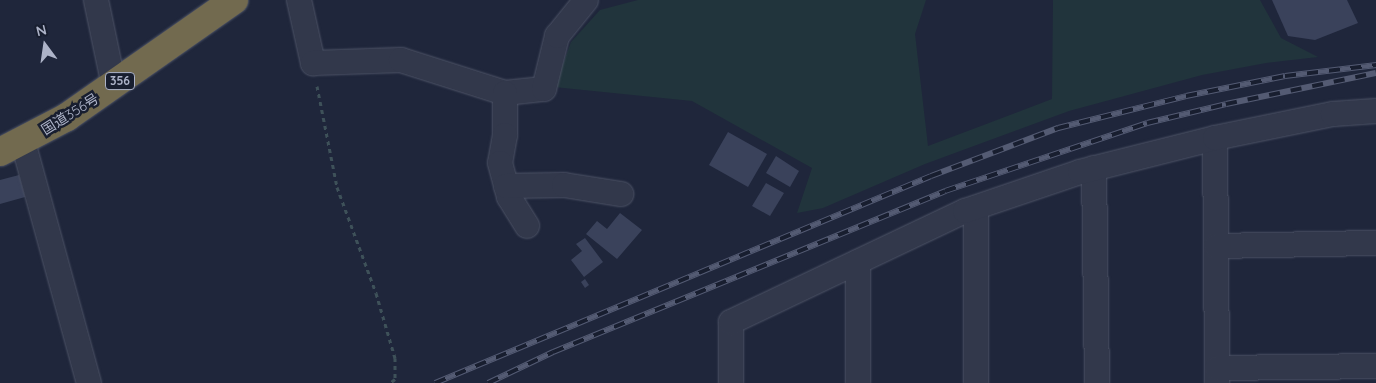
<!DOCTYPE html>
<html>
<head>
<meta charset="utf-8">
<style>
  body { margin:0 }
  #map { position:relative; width:1376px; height:383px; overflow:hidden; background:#1f263b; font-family:Quicksand,"Noto Sans JP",sans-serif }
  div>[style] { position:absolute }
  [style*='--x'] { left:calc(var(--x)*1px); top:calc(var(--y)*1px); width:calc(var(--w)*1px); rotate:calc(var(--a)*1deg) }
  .green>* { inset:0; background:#21343c }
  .building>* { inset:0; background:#3a425b }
  .path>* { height:3px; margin-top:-1.5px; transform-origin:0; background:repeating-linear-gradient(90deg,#3e5159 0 4px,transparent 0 8px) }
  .roads { filter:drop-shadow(0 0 1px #4d5366) drop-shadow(0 0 1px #4d5366) }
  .street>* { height:24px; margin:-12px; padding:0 12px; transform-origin:12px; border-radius:12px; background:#32384b }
  .highway>* { height:28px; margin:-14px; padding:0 14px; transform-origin:14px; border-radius:14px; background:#726a4f }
  .rail>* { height:5.5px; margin-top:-2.75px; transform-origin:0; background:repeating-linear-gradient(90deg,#181e2f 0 11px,#545b73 0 22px); box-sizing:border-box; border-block:1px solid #545b73 }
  span { translate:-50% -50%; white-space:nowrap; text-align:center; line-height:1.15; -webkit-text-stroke:5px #181e2f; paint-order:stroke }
  .shield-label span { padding:1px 4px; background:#181e2f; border:1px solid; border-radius:4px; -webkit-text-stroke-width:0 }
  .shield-label { font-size:12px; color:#adb3c8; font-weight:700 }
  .street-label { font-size:14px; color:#adb3c8 }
  .north { position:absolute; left:20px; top:20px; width:50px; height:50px; -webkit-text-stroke:4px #181e2f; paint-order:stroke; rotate:346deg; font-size:14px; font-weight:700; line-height:20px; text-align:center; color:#adb3c8 }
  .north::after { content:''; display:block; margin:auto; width:18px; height:22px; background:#adb3c8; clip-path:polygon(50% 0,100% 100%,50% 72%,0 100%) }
</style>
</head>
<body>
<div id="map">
  <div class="green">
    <i style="clip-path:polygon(638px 0,926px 0,915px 34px,928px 146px,1052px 99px,1053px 0,1260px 0,1281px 38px,1318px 57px,1266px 63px,1202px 75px,1069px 111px,925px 164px,823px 208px,797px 213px,812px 168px,692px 101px,554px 87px,571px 42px,600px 10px)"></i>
  </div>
  <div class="building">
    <i style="clip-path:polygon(1272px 0,1347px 0,1358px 23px,1315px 40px,1288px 36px)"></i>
    <i style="clip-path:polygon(728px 132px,767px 154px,748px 187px,709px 165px)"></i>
    <i style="clip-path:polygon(776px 156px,799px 171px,790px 187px,766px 173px)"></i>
    <i style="clip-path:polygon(19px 175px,25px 197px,0 204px,0 180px)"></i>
    <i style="clip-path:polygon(766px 183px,784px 193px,770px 216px,752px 206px)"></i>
    <i style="clip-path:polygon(620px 213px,642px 230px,617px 259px,586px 234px,597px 221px,607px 229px)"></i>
    <i style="clip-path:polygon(585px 238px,603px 262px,584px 277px,571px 260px,582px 251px,576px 244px)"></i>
    <i style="clip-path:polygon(585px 279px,589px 285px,585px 288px,581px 282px)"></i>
  </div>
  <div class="path">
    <i style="--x:317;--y:86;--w:103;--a:78.8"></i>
    <i style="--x:337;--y:187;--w:113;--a:69.8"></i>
    <i style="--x:376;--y:293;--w:68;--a:73.7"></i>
    <i style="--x:395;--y:358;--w:21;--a:90"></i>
    <i style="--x:395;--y:379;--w:6;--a:141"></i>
  </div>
  <div class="roads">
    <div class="street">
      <i style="--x:96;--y:0;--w:88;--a:78.2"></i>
      <i style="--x:299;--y:0;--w:65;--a:77.5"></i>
      <i style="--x:313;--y:63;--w:88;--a:-2"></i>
      <i style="--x:401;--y:60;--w:109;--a:17.6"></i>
      <i style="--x:505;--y:93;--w:39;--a:-6"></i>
      <i style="--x:544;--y:89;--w:55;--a:-76.2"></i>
      <i style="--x:557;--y:36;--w:46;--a:-51.1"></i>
      <i style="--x:505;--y:93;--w:42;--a:90"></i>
      <i style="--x:505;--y:135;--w:28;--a:100"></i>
      <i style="--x:500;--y:163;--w:35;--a:75"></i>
      <i style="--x:509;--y:197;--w:34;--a:58"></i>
      <i style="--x:1215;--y:138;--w:245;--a:89.5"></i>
      <i style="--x:23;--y:142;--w:250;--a:74.7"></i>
      <i style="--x:1094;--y:168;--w:215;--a:89.2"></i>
      <i style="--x:506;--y:186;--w:58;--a:-1"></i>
      <i style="--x:564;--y:185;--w:58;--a:9"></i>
      <i style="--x:976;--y:208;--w:175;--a:90"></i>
      <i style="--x:1216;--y:246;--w:160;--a:-1.1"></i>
      <i style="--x:1217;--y:368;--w:159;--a:-0.7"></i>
      <i style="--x:731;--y:383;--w:61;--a:-90"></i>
      <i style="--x:731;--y:322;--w:259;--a:-25.4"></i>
      <i style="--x:965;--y:211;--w:121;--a:-18.7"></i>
      <i style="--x:1080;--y:172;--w:139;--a:-14.1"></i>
      <i style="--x:1215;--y:138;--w:120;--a:-11.5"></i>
      <i style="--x:1333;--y:114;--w:43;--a:-4"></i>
      <i style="--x:858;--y:383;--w:121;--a:-90"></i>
    </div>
    <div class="highway">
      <i style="--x:0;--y:152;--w:76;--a:-27.6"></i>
      <i style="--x:67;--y:117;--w:204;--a:-35"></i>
    </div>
  </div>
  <div class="rail">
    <i style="--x:435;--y:383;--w:537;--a:-22.65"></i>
    <i style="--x:931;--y:176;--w:136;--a:-20.7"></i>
    <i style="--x:1058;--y:128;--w:132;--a:-14"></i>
    <i style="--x:1186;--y:96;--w:101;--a:-11.4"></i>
    <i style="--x:1285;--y:76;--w:92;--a:-6.9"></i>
    <i style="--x:488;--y:383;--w:72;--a:-25.5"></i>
    <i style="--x:553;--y:352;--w:424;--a:-22.3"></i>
    <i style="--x:945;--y:191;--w:213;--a:-18.6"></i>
    <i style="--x:1147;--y:123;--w:81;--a:-13.5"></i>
    <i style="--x:1226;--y:104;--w:153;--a:-11.7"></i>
  </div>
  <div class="shield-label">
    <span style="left:120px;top:81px">356</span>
  </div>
  <div class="street-label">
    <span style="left:70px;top:114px;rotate:-32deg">国道356号</span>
  </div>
  <div class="north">N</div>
</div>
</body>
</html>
